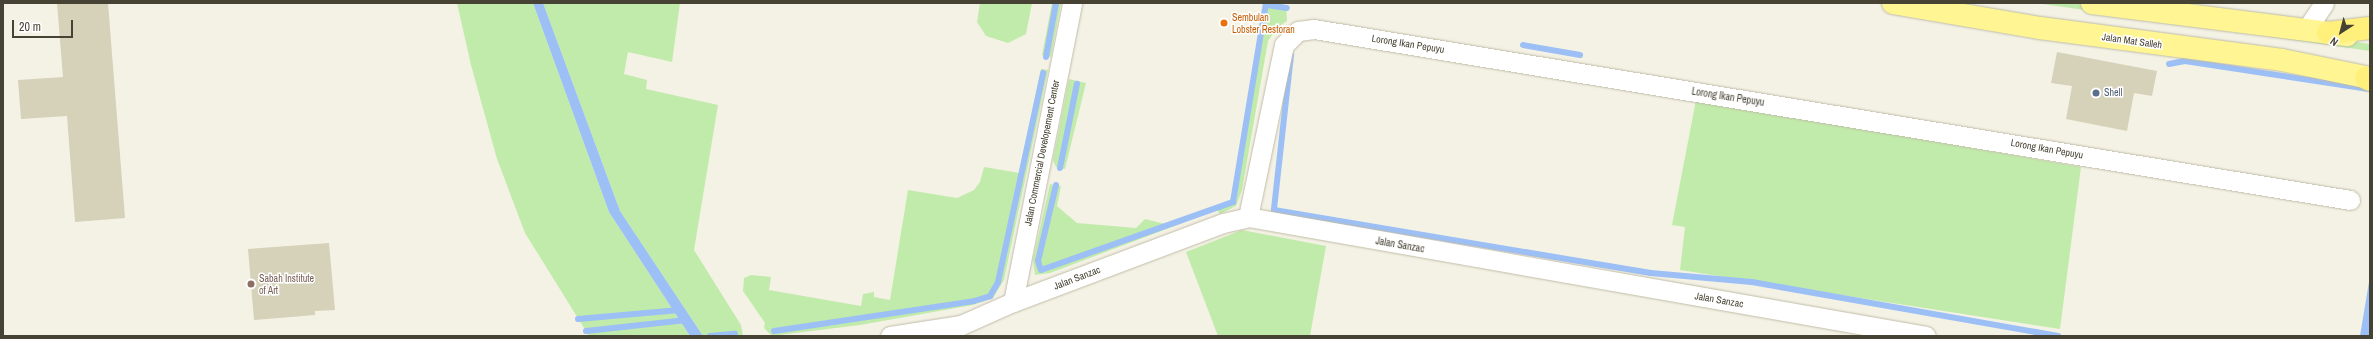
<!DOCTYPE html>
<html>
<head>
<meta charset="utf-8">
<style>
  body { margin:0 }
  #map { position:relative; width:2373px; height:339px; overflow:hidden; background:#f4f2e5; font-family:"Archivo Narrow",sans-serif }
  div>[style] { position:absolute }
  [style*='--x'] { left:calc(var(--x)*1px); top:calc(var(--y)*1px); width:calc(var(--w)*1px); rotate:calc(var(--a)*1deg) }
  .green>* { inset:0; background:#c1ebaa }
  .water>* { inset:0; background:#9cbff5 }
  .stream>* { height:6px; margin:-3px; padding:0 3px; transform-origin:3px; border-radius:3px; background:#9cbff5 }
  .building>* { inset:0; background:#d6d1b9 }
  .roads { filter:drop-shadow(0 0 1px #c0bca7) drop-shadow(0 0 1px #c0bca7) }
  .minor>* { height:19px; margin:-9.5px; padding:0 9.5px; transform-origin:9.5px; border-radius:9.5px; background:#fff }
  .primary>* { height:22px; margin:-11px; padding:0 11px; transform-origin:11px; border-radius:11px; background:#fff693 }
  .trunk>* { height:22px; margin:-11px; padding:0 11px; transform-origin:11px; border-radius:11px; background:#fff07c }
  .dots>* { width:11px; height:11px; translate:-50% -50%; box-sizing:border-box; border:2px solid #fff; border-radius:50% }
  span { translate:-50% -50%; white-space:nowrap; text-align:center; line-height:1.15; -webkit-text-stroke:3px #fff; paint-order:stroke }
  .food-label { font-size:10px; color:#c56008 }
  .left { translate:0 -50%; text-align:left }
  .street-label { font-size:10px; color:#474334 }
  .service-label { font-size:10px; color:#4e5e75 }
  .education-label { font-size:10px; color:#785e54 }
  .frame { position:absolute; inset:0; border:4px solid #474334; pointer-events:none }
  .north { position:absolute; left:2321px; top:12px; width:40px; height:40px; -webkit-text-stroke:3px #fff; paint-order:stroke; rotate:216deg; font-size:11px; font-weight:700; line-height:16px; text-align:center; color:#474334 }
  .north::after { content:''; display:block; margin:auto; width:14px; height:18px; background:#474334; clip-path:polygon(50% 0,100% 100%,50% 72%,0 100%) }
  .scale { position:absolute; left:12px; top:20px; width:61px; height:18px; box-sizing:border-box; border:2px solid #474334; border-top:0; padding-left:5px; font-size:12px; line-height:14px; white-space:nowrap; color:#474334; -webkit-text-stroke:3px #fff; paint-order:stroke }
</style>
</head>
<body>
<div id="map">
  <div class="green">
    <i style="clip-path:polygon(457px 3px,533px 3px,609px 212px,690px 336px,589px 336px,525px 233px,497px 159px,471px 65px)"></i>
    <i style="clip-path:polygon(543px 3px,680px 3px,672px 62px,628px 52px,624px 74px,647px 80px,646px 89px,718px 105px,694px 250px,741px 325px,743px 336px,703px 336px,620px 211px)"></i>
    <i style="clip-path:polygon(980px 3px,1032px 3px,1026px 34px,1008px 43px,986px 36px,977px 22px)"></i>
    <i style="clip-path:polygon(1052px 3px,1061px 3px,1051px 57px,1042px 55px)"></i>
    <i style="clip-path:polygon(1264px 3px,1286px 5px,1287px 21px,1277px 28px,1268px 41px,1242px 190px,1236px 206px,1220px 214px,1217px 210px,1050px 273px,1035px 275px,1033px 260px,1050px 184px,1061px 186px,1057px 206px,1077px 223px,1136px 228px,1145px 219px,1165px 224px,1231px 201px)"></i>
    <i style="clip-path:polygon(2036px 3px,2089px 3px,2370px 44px,2370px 51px)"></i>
    <i style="clip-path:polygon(1041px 69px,1048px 70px,1004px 280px,993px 298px,973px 305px,860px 325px,779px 335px,771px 335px,764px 328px,765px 323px,743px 291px,744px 278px,751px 275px,771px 277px,769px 290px,861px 306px,863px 294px,874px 292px,874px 297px,890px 300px,908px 190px,957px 198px,974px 190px,980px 182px,984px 167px,1019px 173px)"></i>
    <i style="clip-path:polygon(1069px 79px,1086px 83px,1065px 169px,1056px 167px,1053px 160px)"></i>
    <i style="clip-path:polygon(1696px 100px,2081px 167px,2060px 329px,1680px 270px,1685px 227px,1672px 225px)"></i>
    <i style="clip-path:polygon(1242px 230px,1326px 246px,1310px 336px,1218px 336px,1186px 252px)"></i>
  </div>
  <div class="water">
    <i style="clip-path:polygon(533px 3px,543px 3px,620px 211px,703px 336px,690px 336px,609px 212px)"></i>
    <i style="clip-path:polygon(2370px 276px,2370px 336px,2360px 336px)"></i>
  </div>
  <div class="stream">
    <i style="--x:1266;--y:5;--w:21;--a:8"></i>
    <i style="--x:1523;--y:45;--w:58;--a:10"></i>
    <i style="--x:1291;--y:55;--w:156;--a:96.3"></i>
    <i style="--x:1274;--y:210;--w:382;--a:9.5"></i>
    <i style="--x:1651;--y:273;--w:101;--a:5.1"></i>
    <i style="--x:1752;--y:282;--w:311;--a:10"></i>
    <i style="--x:1046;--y:57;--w:55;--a:-79.5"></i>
    <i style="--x:2169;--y:64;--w:16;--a:-11"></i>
    <i style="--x:2185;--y:61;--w:186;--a:8.7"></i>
    <i style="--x:1060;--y:168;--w:86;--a:-78.6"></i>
    <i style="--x:1056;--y:185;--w:78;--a:103.3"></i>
    <i style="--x:1038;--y:261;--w:9;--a:72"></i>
    <i style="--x:1041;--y:270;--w:204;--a:-19.5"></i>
    <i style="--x:1233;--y:202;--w:202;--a:-80.6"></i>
    <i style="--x:578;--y:319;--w:102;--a:-5"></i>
    <i style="--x:586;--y:331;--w:101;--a:-6.3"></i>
    <i style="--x:774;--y:331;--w:202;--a:-8.5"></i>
    <i style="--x:974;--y:301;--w:17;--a:-17"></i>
    <i style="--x:990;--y:296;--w:16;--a:-60"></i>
    <i style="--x:998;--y:282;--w:214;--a:-77.8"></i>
    <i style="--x:710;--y:336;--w:25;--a:-5"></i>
  </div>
  <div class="building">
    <i style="clip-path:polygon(57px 3px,108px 3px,125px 218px,75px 222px,67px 116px,21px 119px,18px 80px,63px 77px)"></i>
    <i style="clip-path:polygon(2057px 52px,2157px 71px,2152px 96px,2134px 93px,2127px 131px,2066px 119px,2072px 86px,2051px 83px)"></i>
    <i style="clip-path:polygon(329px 243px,335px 310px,315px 311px,315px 315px,254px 320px,248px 249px)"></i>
  </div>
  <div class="roads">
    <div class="minor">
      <i style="--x:2306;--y:30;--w:32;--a:-56"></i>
      <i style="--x:1248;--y:217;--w:176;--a:-78.2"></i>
      <i style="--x:1284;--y:45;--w:20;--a:-45"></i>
      <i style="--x:1298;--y:31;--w:16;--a:-7"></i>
      <i style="--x:1314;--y:29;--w:1050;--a:9.37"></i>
      <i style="--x:1013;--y:302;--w:305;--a:-78.8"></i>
      <i style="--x:890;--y:336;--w:72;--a:-8.8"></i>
      <i style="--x:961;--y:325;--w:57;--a:-23.9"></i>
      <i style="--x:1013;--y:302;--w:224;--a:-20.6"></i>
      <i style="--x:1223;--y:223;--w:26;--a:-13"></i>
      <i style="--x:1248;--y:217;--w:688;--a:9.95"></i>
    </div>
    <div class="primary">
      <i style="--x:1893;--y:3;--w:149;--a:9.7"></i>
      <i style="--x:2040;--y:28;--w:244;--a:7.5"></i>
      <i style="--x:2282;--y:60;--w:90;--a:11.6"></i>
      <i style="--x:2092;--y:3;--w:257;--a:7.2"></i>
    </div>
    <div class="trunk">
      <i style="--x:2328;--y:33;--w:42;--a:-6.8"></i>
      <i style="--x:2366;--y:78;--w:4;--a:27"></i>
    </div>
  </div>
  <div class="dots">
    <i style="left:1224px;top:23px;background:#e8710a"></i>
    <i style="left:2096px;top:93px;background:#5c6f8a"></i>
    <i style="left:251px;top:284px;background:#8d6e63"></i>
  </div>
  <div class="food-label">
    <span class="left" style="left:1232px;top:23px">Sembulan<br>Lobster Restoran</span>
  </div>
  <div class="street-label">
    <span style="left:2132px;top:41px;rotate:8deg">Jalan Mat Salleh</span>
    <span style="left:1408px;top:44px;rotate:9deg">Lorong Ikan Pepuyu</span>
    <span style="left:1728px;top:97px;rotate:9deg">Lorong Ikan Pepuyu</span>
    <span style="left:2047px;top:149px;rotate:10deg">Lorong Ikan Pepuyu</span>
    <span style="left:1042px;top:153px;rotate:-79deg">Jalan Commercial Developement Center</span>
    <span style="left:1400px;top:245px;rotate:10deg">Jalan Sanzac</span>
    <span style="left:1077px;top:278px;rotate:-21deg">Jalan Sanzac</span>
    <span style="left:1719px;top:300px;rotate:10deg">Jalan Sanzac</span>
  </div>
  <div class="service-label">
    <span class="left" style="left:2104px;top:93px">Shell</span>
  </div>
  <div class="education-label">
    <span class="left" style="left:259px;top:284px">Sabah Institute<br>of Art</span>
  </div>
  <div class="frame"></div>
  <div class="north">N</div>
  <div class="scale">20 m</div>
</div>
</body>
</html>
